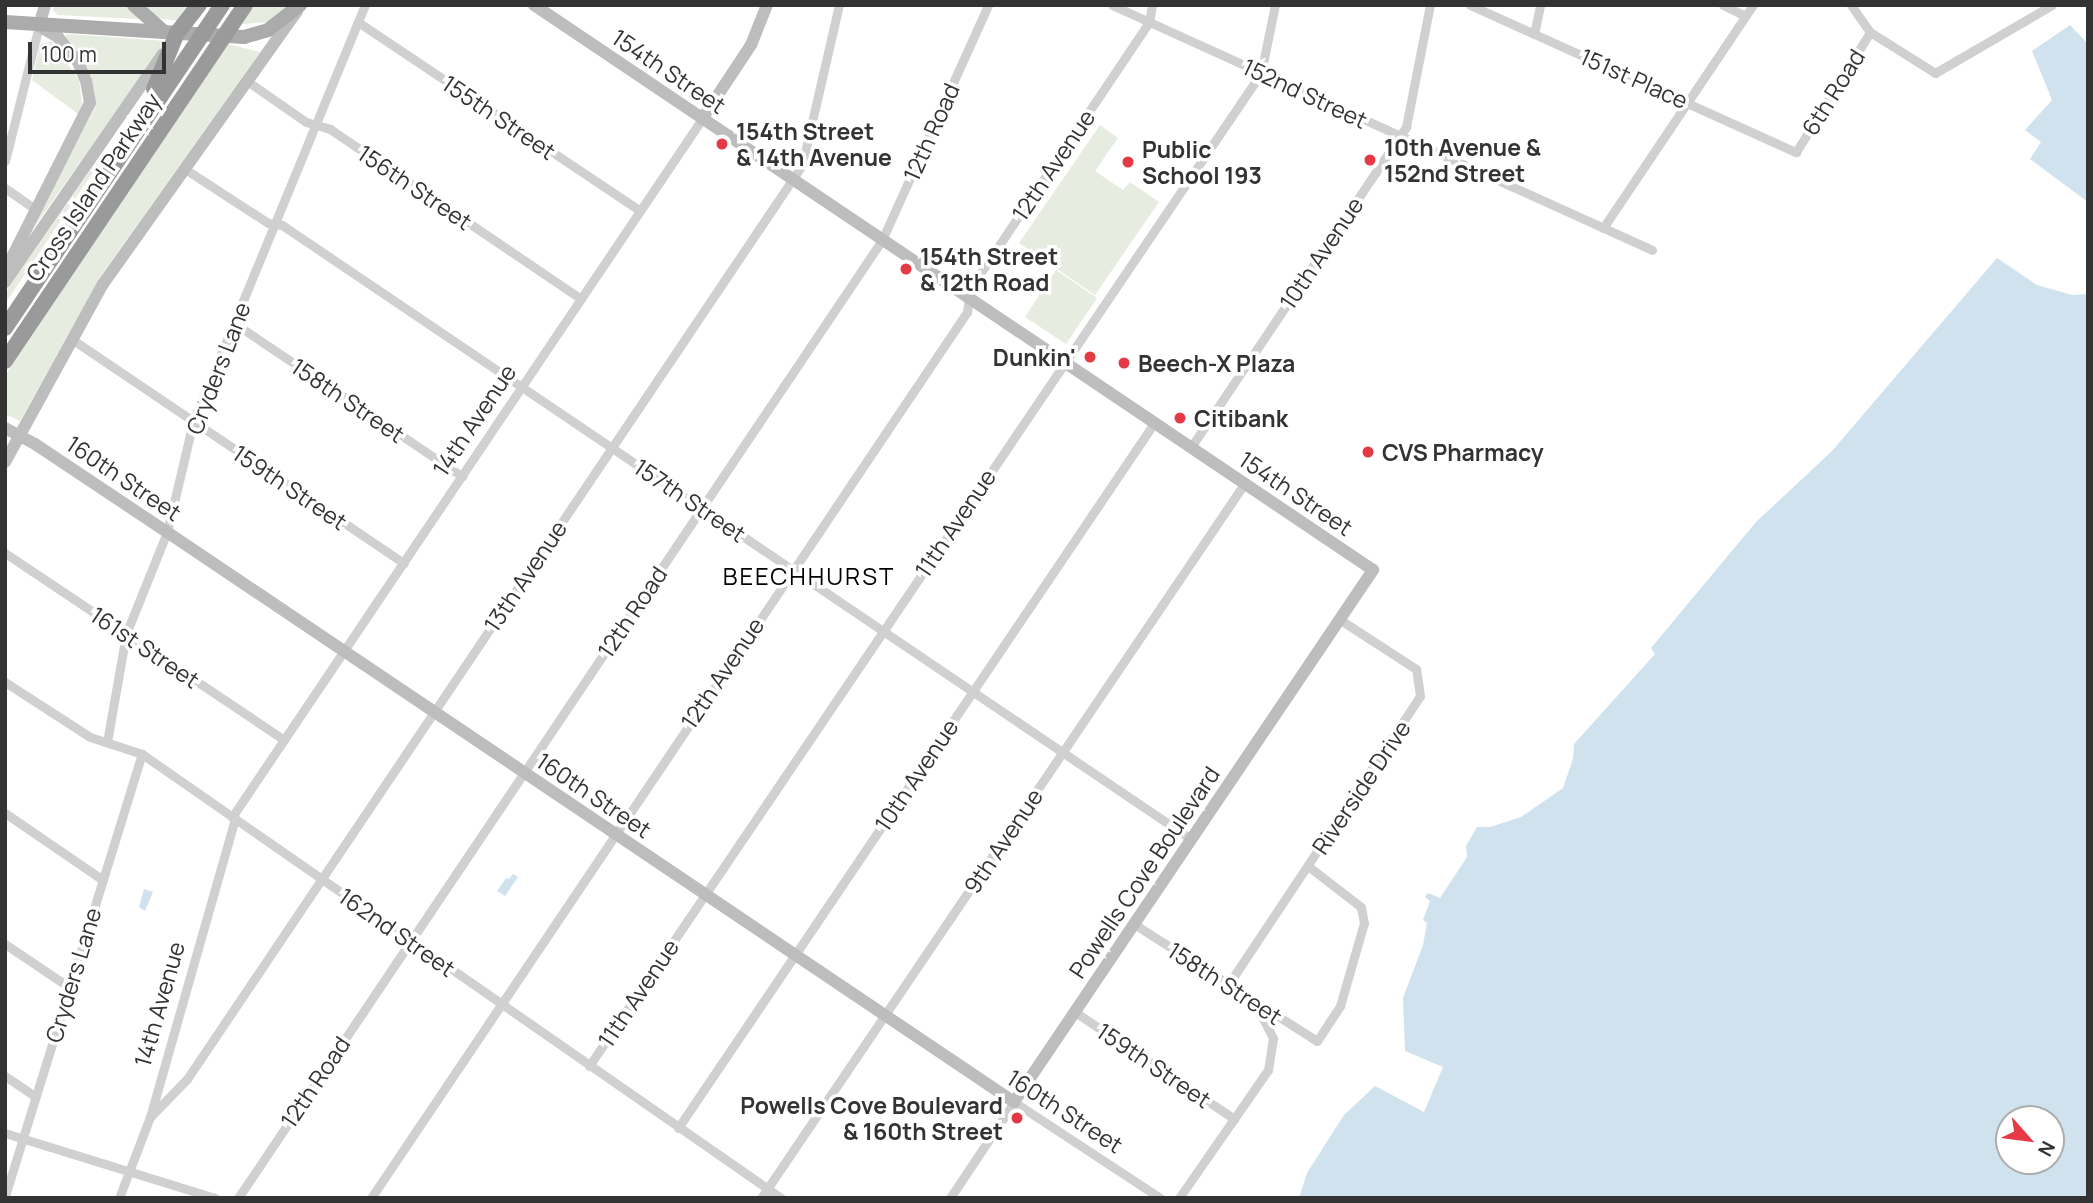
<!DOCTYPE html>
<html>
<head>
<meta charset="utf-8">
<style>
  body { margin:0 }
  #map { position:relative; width:2093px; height:1203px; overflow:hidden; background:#fff; font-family:Manrope,sans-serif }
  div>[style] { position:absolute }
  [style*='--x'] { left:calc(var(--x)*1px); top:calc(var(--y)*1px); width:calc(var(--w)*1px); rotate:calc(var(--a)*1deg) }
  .green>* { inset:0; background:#e6ecdf }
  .water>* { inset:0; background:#cfe2ee }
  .street>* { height:9px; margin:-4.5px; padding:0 4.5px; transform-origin:4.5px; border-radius:4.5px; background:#d0d0d0 }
  .secondary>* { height:12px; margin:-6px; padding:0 6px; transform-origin:6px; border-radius:6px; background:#bdbdbd }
  .primary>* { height:14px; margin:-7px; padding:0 7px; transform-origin:7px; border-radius:7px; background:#ababab }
  .highway>* { height:16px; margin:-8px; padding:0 8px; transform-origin:8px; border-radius:8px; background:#9a9a9a }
  .dots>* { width:19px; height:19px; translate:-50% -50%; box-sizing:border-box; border:4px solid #fff; border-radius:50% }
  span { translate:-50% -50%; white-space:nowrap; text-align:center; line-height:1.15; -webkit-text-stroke:7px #fff; paint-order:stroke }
  .street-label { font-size:23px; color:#333 }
  .poi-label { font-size:23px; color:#333; font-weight:700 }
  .left { translate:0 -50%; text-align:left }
  .right { translate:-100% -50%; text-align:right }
  .neighbourhood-label { font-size:24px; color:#000; letter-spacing:2px }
  .frame { position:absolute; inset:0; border:7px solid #333; pointer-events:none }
  .north { position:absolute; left:1995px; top:1105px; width:70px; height:70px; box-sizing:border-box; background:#fff; border:2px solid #adadad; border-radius:50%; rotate:118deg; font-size:19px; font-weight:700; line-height:28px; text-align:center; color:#333 }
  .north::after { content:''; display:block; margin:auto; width:24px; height:32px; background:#e63946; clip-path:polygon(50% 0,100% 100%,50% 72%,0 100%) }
  .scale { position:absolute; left:28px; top:42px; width:138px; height:32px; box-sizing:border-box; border:4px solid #333; border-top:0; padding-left:9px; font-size:21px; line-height:24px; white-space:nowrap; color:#333; -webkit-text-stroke:5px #fff; paint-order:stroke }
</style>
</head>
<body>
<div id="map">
  <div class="green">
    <i style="clip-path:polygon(54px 5px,130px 5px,138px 19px,58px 15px,53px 10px)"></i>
    <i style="clip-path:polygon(140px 5px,188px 5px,179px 21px,150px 17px)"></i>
    <i style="clip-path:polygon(255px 5px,288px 5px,270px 22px,241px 24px)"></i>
    <i style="clip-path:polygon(67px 34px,166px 41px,25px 240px,96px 106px,92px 80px,81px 55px,65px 37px)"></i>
    <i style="clip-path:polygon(47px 42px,52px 42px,79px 80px,82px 104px,78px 114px,32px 80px,40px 44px)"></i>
    <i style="clip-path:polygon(228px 44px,260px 52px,100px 277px,20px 421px,5px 414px,5px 376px)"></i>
    <i style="clip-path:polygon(1100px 125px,1118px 138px,1095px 171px,1123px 190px,1130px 182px,1159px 202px,1095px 295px,1019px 243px)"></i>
    <i style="clip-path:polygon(101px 155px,103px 157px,5px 304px,5px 293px)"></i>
    <i style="clip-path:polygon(1056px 270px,1097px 298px,1066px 344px,1025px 317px)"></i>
  </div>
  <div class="water">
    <i style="clip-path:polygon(2070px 25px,2088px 44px,2088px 202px,2030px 159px,2041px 142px,2025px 130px,2052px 100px,2032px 51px)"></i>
    <i style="clip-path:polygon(evenodd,1997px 258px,2037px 285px,2072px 295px,2088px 294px,2088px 1198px,1299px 1198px,1307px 1173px,1344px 1115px,1375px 1086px,1424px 1112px,1443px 1067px,1405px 1051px,1403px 998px,1423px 945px,1427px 923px,1423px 920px,1430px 901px,1425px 897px,1428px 893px,1440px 898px,1467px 857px,1466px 846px,1477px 827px,1490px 827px,1521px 817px,1563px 788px,1573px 759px,1574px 744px,1655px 654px,1651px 648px,1756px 522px,1832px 451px,1997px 258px,2051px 1119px,2051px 1161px,2009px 1161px,2009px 1119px,2051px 1119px)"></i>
    <i style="clip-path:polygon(513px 874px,518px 877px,505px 896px,497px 891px,506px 878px,509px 879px)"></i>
    <i style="clip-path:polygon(144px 889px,153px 892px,145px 911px,139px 907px)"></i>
  </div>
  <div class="street">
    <i style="--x:1112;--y:5;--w:593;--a:24.4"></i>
    <i style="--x:1470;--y:5;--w:358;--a:24.3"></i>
    <i style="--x:1796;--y:152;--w:141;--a:-58.3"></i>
    <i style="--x:1723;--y:5;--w:25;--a:26"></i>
    <i style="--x:1851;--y:5;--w:33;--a:55"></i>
    <i style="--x:1870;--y:32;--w:77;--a:32.2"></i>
    <i style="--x:1935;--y:73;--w:135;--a:-30.2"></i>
    <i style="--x:358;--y:22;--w:339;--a:33.8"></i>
    <i style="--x:1534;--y:34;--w:30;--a:-78"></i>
    <i style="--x:247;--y:81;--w:72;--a:34.8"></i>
    <i style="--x:306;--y:122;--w:25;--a:16"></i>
    <i style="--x:330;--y:129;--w:303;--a:34.1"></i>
    <i style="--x:5;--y:161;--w:139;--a:-75.9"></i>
    <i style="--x:185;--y:169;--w:99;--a:33"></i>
    <i style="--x:268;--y:223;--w:14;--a:8"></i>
    <i style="--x:282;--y:225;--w:1097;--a:34.04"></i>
    <i style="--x:5;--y:188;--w:38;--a:35"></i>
    <i style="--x:1603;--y:228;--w:269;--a:-56.1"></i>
    <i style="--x:234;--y:323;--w:275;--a:33.9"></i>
    <i style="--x:73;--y:340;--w:399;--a:34"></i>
    <i style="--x:1191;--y:447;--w:386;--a:-56.1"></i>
    <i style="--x:1406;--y:127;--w:124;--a:-78.9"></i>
    <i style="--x:5;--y:553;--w:336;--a:33.8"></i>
    <i style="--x:5;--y:682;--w:101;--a:32.9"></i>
    <i style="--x:90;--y:737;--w:55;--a:18.1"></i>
    <i style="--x:142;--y:754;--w:778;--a:34.79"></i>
    <i style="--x:107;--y:742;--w:110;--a:-80"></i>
    <i style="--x:126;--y:634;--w:110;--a:-68.1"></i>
    <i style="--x:167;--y:532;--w:113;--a:-76.7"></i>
    <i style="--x:193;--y:422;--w:451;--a:-67.6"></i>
    <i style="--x:5;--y:813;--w:119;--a:34.4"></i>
    <i style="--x:232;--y:817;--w:841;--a:-56.05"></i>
    <i style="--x:1134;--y:924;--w:217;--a:32.6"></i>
    <i style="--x:1317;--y:1041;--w:42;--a:-56.7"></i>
    <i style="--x:1340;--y:1006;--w:86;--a:-73.9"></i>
    <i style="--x:1364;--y:923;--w:16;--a:-101"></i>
    <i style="--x:1361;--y:907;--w:67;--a:-142.3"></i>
    <i style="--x:5;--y:944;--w:77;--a:33.9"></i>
    <i style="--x:1228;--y:985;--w:347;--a:-56.4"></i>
    <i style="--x:1420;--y:696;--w:27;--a:-98"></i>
    <i style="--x:1416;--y:669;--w:92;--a:-147"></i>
    <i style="--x:1075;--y:1012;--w:192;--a:33.9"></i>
    <i style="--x:589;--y:1066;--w:1199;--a:-55.91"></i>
    <i style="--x:1261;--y:73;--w:69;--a:-78.4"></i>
    <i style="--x:5;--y:1076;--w:37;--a:34"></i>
    <i style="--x:150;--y:1117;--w:53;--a:-45.8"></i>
    <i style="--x:187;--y:1079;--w:1102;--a:-56.06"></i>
    <i style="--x:802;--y:165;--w:164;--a:-77"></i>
    <i style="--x:678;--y:1128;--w:851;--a:-55.97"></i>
    <i style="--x:5;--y:1133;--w:220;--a:17.2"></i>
    <i style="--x:5;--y:1196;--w:463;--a:-72.8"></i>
    <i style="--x:119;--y:1198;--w:87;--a:-69.1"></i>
    <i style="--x:150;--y:1117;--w:310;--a:-74.1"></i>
    <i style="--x:238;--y:1198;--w:1154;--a:-56.09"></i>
    <i style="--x:882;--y:240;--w:258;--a:-65.7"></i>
    <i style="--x:371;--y:1198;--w:1068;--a:-56.07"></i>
    <i style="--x:967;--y:312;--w:25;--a:-81"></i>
    <i style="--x:971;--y:287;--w:319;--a:-56.1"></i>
    <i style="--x:1149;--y:22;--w:17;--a:-80"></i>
    <i style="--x:761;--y:1198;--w:862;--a:-55.92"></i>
    <i style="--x:950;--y:1198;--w:115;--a:-56.3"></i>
    <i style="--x:1014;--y:1102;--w:175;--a:33.3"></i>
    <i style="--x:1179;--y:1198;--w:156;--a:-55.2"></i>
    <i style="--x:1268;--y:1070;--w:32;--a:-81"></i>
    <i style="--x:1273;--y:1038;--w:39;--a:-117"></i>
  </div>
  <div class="secondary">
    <i style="--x:702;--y:119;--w:89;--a:-56.5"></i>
    <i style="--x:751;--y:45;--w:43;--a:-68.2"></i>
    <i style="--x:5;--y:271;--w:188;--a:-63.2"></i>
    <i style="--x:90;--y:103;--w:22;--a:-100"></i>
    <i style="--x:86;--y:81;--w:21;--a:-113"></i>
    <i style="--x:78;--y:62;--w:32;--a:-129"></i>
    <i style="--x:58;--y:37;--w:22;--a:-150"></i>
    <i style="--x:39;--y:26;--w:22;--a:-74"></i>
    <i style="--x:5;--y:282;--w:277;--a:-55.3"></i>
    <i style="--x:5;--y:428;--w:34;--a:28"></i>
    <i style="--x:35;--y:444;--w:159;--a:33.7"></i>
    <i style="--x:167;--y:532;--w:1021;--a:33.94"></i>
    <i style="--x:1014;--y:1102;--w:642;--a:-55.99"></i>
    <i style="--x:1373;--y:570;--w:1012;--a:-146.04"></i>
    <i style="--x:5;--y:462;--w:203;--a:-61.2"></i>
    <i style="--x:103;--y:284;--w:335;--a:-54.6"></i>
  </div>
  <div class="primary">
    <i style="--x:134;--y:5;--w:40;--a:42"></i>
    <i style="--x:5;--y:22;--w:239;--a:3.6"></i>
    <i style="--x:244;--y:37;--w:25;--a:-16"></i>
    <i style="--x:268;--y:30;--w:41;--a:-38"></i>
  </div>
  <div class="highway">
    <i style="--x:154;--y:89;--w:61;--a:-67.7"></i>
    <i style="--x:177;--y:33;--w:36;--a:-52"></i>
    <i style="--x:5;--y:328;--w:389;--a:-56.1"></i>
    <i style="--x:5;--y:361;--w:429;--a:-56"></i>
  </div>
  <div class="dots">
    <i style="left:722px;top:144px;background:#e63946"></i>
    <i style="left:1370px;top:160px;background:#e63946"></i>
    <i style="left:1128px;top:162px;background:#e63946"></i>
    <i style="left:906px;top:269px;background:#e63946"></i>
    <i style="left:1090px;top:357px;background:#e63946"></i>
    <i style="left:1124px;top:363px;background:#e63946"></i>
    <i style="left:1180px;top:418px;background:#e63946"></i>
    <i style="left:1368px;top:452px;background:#e63946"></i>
    <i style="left:1017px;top:1118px;background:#e63946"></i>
  </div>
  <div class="street-label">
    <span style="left:669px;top:71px;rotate:34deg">154th Street</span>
    <span style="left:1634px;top:78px;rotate:24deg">151st Place</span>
    <span style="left:1833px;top:92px;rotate:-58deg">6th Road</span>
    <span style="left:1305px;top:93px;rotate:25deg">152nd Street</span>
    <span style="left:499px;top:117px;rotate:34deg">155th Street</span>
    <span style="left:931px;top:132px;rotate:-66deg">12th Road</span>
    <span style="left:1053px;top:165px;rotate:-56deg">12th Avenue</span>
    <span style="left:93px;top:187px;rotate:-56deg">Cross Island Parkway</span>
    <span style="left:415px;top:187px;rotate:34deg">156th Street</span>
    <span style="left:1321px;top:253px;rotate:-56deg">10th Avenue</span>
    <span style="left:218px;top:368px;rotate:-69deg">Cryders Lane</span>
    <span style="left:348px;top:400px;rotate:34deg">158th Street</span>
    <span style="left:474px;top:420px;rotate:-56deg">14th Avenue</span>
    <span style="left:124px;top:478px;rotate:34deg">160th Street</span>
    <span style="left:290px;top:487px;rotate:34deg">159th Street</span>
    <span style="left:1296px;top:493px;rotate:34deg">154th Street</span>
    <span style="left:690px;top:500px;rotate:34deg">157th Street</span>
    <span style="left:955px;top:523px;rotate:-56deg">11th Avenue</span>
    <span style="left:525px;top:576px;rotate:-56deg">13th Avenue</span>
    <span style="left:632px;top:612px;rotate:-56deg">12th Road</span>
    <span style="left:145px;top:647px;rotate:34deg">161st Street</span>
    <span style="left:722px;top:673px;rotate:-56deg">12th Avenue</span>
    <span style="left:916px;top:775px;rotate:-56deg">10th Avenue</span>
    <span style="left:1361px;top:787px;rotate:-56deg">Riverside Drive</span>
    <span style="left:594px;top:795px;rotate:34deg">160th Street</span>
    <span style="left:1003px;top:841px;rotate:-56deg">9th Avenue</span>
    <span style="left:1144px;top:872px;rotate:-56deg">Powells Cove Boulevard</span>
    <span style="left:397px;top:932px;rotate:35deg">162nd Street</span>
    <span style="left:73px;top:975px;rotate:-73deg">Cryders Lane</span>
    <span style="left:1225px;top:983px;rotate:33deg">158th Street</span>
    <span style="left:638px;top:993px;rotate:-56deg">11th Avenue</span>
    <span style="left:159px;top:1004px;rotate:-74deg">14th Avenue</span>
    <span style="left:1154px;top:1065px;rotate:34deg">159th Street</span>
    <span style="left:315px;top:1082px;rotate:-56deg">12th Road</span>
    <span style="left:1065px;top:1111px;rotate:33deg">160th Street</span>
  </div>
  <div class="poi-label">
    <span class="left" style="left:736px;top:144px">154th Street<br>&amp; 14th Avenue</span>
    <span class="left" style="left:1384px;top:160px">10th Avenue &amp;<br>152nd Street</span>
    <span class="left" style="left:1142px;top:162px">Public<br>School 193</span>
    <span class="left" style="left:920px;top:269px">154th Street<br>&amp; 12th Road</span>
    <span class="right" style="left:1076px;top:357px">Dunkin'</span>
    <span class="left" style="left:1138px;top:363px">Beech-X Plaza</span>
    <span class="left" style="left:1194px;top:418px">Citibank</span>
    <span class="left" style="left:1382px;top:452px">CVS Pharmacy</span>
    <span class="right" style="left:1003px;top:1118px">Powells Cove Boulevard<br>&amp; 160th Street</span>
  </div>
  <div class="neighbourhood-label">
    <span style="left:809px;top:576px">BEECHHURST</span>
  </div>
  <div class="frame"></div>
  <div class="north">N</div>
  <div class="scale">100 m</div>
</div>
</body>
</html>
